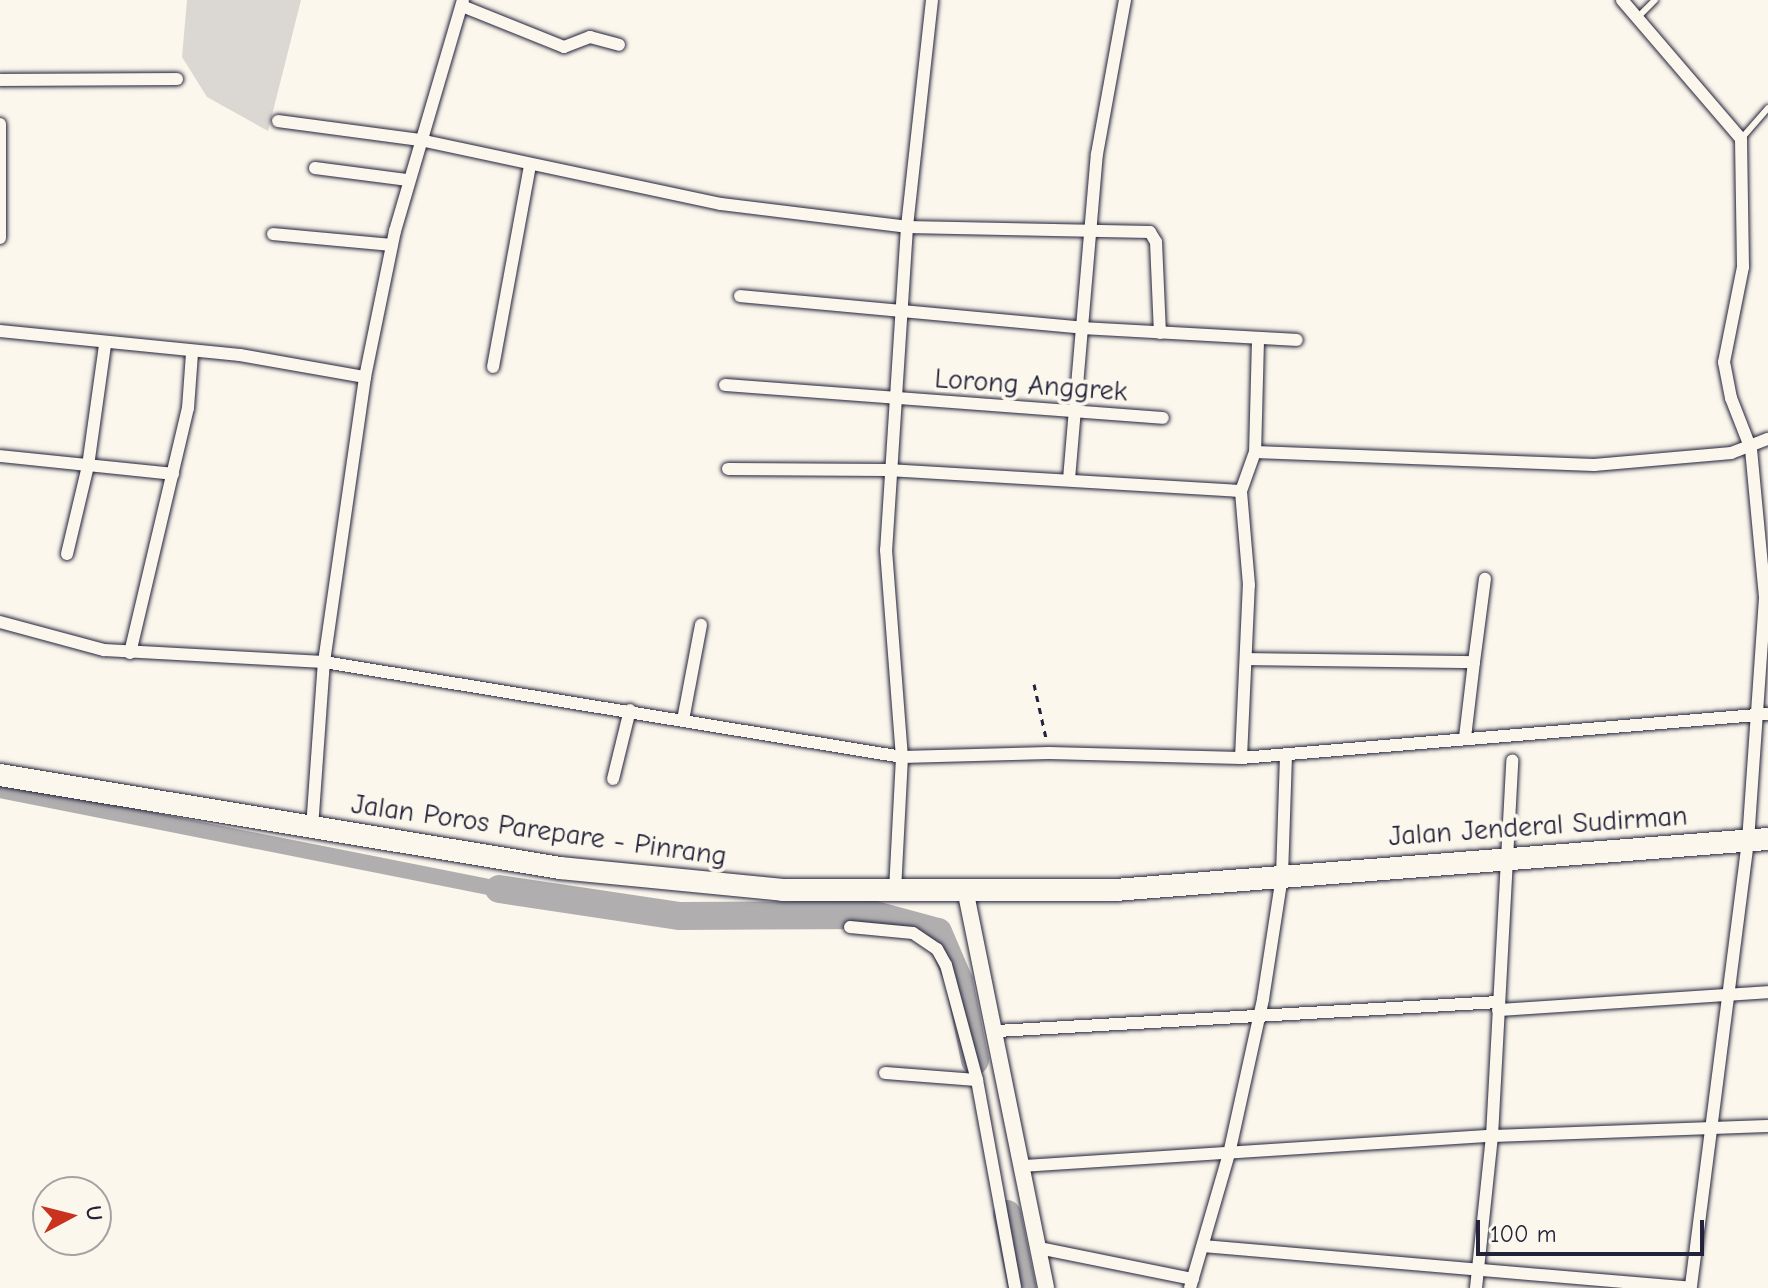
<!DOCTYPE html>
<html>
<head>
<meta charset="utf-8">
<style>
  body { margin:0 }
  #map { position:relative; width:1768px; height:1288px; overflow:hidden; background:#fbf7ec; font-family:"Comic Neue",sans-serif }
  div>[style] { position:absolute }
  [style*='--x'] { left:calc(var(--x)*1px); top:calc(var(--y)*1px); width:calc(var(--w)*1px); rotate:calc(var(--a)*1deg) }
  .green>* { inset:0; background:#dbd8d3 }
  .canal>* { height:16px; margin:-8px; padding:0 8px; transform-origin:8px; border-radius:8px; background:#b1aeb0 }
  .river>* { height:28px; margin:-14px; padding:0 14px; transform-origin:14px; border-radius:14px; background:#b1aeb0 }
  .path>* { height:3px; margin-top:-1.5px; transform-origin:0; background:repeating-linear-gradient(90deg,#22223b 0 6px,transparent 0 12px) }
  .roads { filter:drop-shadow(0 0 2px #22223b) drop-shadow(0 0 2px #22223b) }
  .lane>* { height:6px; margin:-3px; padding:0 3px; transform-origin:3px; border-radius:3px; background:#fbf7ec }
  .street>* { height:12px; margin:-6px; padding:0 6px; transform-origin:6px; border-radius:6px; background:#fbf7ec }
  .secondary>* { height:16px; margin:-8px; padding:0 8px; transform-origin:8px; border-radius:8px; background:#fbf7ec }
  .highway>* { height:22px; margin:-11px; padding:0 11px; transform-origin:11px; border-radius:11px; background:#fbf7ec }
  span { translate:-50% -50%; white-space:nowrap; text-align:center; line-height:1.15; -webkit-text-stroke:8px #fbf7ec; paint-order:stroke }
  .street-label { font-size:28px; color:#22223b }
  .north { position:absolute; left:32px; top:1176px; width:80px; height:80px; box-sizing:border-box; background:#fbf7ec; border:2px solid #a4a2a5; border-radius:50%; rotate:83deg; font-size:22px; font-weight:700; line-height:32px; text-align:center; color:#22223b }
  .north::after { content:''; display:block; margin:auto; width:28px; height:36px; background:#c8321e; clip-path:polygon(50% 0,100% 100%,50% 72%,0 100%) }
  .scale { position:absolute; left:1476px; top:1220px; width:228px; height:36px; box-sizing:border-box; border:4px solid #22223b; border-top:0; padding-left:10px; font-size:24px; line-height:28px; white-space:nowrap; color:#22223b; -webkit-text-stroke:6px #fbf7ec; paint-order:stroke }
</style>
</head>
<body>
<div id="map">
  <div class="green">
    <i style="clip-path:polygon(187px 0,301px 0,268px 131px,207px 97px,182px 57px)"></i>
  </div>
  <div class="canal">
    <i style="--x:0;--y:790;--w:509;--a:11.22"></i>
  </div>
  <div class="river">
    <i style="--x:499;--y:889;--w:183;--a:8.5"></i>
    <i style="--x:680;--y:916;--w:195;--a:-0.3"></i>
    <i style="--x:875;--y:915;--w:65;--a:15.1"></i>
    <i style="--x:938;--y:932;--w:53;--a:66.8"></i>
    <i style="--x:959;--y:981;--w:81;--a:78.6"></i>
    <i style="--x:1007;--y:1214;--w:76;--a:78.5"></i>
  </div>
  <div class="path">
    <i style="--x:1034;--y:684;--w:55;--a:77.5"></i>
  </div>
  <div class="roads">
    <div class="lane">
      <i style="--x:1638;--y:17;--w:24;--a:-45"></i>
      <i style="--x:1741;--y:139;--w:41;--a:-48.9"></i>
    </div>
    <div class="street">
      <i style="--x:932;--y:0;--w:228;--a:96.3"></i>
      <i style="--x:907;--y:227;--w:243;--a:1.2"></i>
      <i style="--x:1150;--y:232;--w:12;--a:59"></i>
      <i style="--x:1156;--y:242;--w:91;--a:87.5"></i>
      <i style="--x:1622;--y:0;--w:183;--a:49.4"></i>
      <i style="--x:1741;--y:139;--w:128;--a:89.1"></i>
      <i style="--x:1743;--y:267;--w:97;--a:101.3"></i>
      <i style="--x:1724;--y:362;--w:37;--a:79"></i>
      <i style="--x:1731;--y:398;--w:55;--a:68.6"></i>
      <i style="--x:1751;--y:449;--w:150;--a:84.6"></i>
      <i style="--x:1765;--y:598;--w:244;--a:94"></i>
      <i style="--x:1748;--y:841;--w:451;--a:97.3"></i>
      <i style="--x:462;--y:6;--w:110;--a:21.9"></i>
      <i style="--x:564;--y:47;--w:28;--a:-21"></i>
      <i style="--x:590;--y:37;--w:30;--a:15"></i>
      <i style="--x:0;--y:80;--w:177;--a:-0.3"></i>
      <i style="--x:278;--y:121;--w:143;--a:7.6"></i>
      <i style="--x:420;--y:140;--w:308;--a:12"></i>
      <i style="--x:721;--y:204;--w:187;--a:7"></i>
      <i style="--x:907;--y:227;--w:324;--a:93.7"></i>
      <i style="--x:886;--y:550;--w:208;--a:85.6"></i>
      <i style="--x:902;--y:757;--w:135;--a:93"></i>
      <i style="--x:0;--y:124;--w:114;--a:90"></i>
      <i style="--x:315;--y:168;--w:94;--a:7.4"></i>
      <i style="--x:273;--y:234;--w:119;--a:5.3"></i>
      <i style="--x:740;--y:296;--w:344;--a:5.3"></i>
      <i style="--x:1083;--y:328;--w:214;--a:3.2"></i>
      <i style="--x:0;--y:331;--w:241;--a:5.7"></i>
      <i style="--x:240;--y:355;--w:127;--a:10"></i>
      <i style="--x:1258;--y:340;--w:112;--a:91.5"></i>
      <i style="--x:1255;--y:452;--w:339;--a:2.2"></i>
      <i style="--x:1594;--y:465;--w:138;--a:-5"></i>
      <i style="--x:1731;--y:453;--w:40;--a:-21"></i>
      <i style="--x:493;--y:367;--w:205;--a:-79.6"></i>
      <i style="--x:725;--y:385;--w:439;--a:4.3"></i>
      <i style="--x:0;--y:456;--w:174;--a:5.9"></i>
      <i style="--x:1069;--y:479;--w:326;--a:-85.1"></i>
      <i style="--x:1097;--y:154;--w:157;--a:-79.7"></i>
      <i style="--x:1241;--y:491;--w:41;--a:-70.3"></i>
      <i style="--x:67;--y:554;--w:90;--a:-76.6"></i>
      <i style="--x:88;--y:466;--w:122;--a:-82"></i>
      <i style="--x:0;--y:622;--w:108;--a:15.1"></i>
      <i style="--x:104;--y:650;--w:220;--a:3.1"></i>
      <i style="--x:324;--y:662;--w:586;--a:9.33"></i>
      <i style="--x:902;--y:757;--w:147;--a:-1.6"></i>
      <i style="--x:1049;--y:753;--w:192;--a:1.5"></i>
      <i style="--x:1241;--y:758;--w:173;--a:-87.4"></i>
      <i style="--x:1249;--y:585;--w:94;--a:-94.9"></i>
      <i style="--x:1241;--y:491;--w:354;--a:-176.6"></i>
      <i style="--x:888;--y:470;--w:160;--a:-179.6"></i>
      <i style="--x:130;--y:653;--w:252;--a:-76.7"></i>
      <i style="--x:188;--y:408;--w:54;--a:-85.8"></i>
      <i style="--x:1248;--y:659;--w:226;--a:0.8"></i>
      <i style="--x:1474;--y:662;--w:76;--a:96.8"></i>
      <i style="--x:1474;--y:662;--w:84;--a:-82.5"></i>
      <i style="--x:683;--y:720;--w:97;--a:-79.3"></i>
      <i style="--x:1241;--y:758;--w:529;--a:-4.77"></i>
      <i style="--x:613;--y:779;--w:71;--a:-76.2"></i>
      <i style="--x:312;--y:828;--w:166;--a:-85.9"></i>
      <i style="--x:324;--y:662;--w:288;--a:-81.8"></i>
      <i style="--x:365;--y:377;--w:149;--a:-78.4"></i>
      <i style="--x:395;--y:231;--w:241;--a:-73.6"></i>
      <i style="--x:850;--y:927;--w:63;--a:5.4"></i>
      <i style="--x:913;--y:933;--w:29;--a:34"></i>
      <i style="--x:937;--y:949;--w:18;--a:61"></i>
      <i style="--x:946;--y:965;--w:119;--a:74.9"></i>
      <i style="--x:977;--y:1080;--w:211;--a:79.6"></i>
      <i style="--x:1498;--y:1010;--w:271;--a:-3.8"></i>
      <i style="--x:997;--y:1031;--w:502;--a:-3.31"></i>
      <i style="--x:885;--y:1073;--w:92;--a:4.4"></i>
      <i style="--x:1023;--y:1166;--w:470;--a:-3.7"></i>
      <i style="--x:1492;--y:1136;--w:276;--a:-2.1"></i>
      <i style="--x:1203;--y:1246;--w:487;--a:4.9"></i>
      <i style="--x:1039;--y:1248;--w:157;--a:11.4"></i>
      <i style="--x:1190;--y:1288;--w:140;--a:-73.8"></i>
      <i style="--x:1229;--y:1154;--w:159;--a:-77.6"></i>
      <i style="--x:1263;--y:999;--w:124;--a:-81.2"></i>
      <i style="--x:1282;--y:876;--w:119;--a:-88.1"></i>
      <i style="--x:1476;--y:1288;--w:153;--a:-84"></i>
      <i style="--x:1492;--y:1136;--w:376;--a:-86.9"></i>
    </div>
    <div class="secondary">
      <i style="--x:966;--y:894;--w:402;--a:78.5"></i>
    </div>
    <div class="highway">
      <i style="--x:0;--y:775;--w:568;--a:9.43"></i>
      <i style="--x:560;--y:868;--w:224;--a:5.6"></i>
      <i style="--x:783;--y:890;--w:332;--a:0"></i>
      <i style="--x:1115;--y:890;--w:655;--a:-4.47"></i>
    </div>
  </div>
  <div class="street-label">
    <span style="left:1031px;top:385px;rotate:4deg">Lorong Anggrek</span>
    <span style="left:1538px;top:826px;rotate:-4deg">Jalan Jenderal Sudirman</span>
    <span style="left:539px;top:830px;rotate:8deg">Jalan Poros Parepare - Pinrang</span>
  </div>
  <div class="north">U</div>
  <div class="scale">100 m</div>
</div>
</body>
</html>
